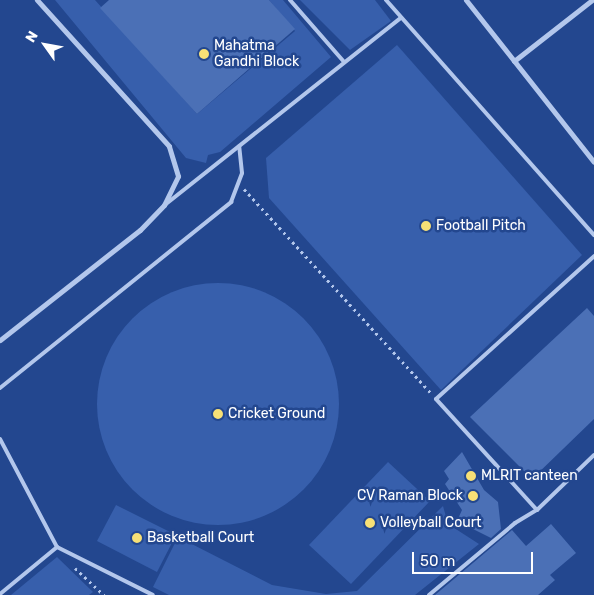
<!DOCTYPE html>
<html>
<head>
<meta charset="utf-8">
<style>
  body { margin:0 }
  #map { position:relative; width:594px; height:595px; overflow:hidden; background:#23478f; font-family:Rubik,sans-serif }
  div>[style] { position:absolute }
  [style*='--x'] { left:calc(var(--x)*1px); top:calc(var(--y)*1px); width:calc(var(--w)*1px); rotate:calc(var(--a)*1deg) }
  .green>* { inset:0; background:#375fac }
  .round { border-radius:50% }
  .building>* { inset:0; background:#4b70b6 }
  .path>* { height:3px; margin-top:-1.5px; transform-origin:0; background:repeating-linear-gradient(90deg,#b3c7ec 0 2.5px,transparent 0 6.5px) }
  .lane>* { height:4px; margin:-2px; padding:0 2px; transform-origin:2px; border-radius:2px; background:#b3c7ec }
  .street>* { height:5px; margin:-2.5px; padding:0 2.5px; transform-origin:2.5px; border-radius:2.5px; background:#b3c7ec }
  .dots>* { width:14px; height:14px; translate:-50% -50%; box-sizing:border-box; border:2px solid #23478f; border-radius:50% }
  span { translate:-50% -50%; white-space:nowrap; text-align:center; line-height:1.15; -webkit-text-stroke:5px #23478f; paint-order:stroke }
  .poi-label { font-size:14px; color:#fff }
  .left { translate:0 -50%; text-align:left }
  .right { translate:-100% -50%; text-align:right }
  .north { position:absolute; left:20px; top:20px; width:50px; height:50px; -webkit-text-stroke:4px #23478f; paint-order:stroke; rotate:302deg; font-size:14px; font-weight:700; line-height:20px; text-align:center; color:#fff }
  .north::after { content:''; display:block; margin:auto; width:18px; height:22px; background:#fff; clip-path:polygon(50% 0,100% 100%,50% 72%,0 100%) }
  .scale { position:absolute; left:412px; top:552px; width:121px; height:22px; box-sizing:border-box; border:2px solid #fff; border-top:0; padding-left:6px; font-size:15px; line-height:18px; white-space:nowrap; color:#fff; -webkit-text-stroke:4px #23478f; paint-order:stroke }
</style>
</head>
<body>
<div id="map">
  <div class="green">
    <i style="clip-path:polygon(55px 0,95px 0,197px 114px,295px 31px,269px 0,283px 0,331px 57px,220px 152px,208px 155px,206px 163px,186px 158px)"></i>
    <i style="clip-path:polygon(300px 0,375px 0,391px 21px,350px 50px)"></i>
    <i style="clip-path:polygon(397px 45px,582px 255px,441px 390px,269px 198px,266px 158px)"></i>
    <i class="round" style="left:97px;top:283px;width:242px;height:242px"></i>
    <i style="clip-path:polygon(388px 462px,430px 501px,351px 584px,309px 545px)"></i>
    <i style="clip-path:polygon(116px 505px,176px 535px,157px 572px,97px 541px)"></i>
    <i style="clip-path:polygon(443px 506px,448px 524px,479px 544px,415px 595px,169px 595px,153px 587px,178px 537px,272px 585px,326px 594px,357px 591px)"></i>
    <i style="clip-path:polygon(57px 557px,93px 592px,89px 595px,11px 595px)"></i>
  </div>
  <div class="building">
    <i style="clip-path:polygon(109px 0,269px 0,295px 29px,197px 114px,100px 8px)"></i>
    <i style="clip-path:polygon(587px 308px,594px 316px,594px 419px,532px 479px,470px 417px)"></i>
    <i style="clip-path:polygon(462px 452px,484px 490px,498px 502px,501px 529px,491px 538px,457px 521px,462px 510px,445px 484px,449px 479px,444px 471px)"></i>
    <i style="clip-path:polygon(551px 524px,576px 553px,550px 575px,555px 580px,538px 595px,435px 595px,512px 530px,526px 546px)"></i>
  </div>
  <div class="path">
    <i style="--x:244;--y:189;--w:277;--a:47.5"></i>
    <i style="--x:75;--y:568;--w:40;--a:43"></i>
  </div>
  <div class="lane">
    <i style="--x:290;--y:0;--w:82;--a:48.9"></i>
    <i style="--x:386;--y:0;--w:314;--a:48.5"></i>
    <i style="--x:166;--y:204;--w:300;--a:-38.4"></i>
    <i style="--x:0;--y:388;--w:297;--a:-38.8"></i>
    <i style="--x:231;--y:202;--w:31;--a:-69"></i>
    <i style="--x:242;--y:173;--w:27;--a:-96"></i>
    <i style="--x:0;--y:439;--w:122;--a:62.2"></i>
    <i style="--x:57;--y:547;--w:107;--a:26.6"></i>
    <i style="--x:537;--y:510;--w:150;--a:-132.3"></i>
    <i style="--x:436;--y:399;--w:213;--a:-42.1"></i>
    <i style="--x:0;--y:594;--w:74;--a:-39.5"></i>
    <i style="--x:429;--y:595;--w:112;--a:-39.9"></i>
    <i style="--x:515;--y:523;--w:26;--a:-31"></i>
    <i style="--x:537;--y:510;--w:79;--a:-44"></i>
  </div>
  <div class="street">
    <i style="--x:466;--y:0;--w:206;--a:51.7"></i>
    <i style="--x:514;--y:61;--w:99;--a:-38"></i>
    <i style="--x:0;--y:340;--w:178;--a:-38.2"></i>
    <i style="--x:140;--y:230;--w:35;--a:-46"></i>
    <i style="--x:164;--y:205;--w:32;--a:-64"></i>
    <i style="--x:178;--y:176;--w:31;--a:-107"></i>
    <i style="--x:169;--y:146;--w:197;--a:-132.1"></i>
  </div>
  <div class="dots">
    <i style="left:204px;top:54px;background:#f7e076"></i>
    <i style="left:426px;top:226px;background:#f7e076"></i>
    <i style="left:218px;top:414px;background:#f7e076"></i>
    <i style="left:471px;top:476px;background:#f7e076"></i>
    <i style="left:473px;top:496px;background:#f7e076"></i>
    <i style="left:370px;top:523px;background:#f7e076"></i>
    <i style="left:137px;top:538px;background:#f7e076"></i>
  </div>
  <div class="poi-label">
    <span class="left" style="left:214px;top:54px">Mahatma<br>Gandhi Block</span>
    <span class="left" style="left:436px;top:226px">Football Pitch</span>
    <span class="left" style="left:228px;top:414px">Cricket Ground</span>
    <span class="left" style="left:481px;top:476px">MLRIT canteen</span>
    <span class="right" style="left:463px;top:496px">CV Raman Block</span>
    <span class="left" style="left:380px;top:523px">Volleyball Court</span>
    <span class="left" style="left:147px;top:538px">Basketball Court</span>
  </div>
  <div class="north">N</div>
  <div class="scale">50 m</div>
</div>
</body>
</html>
